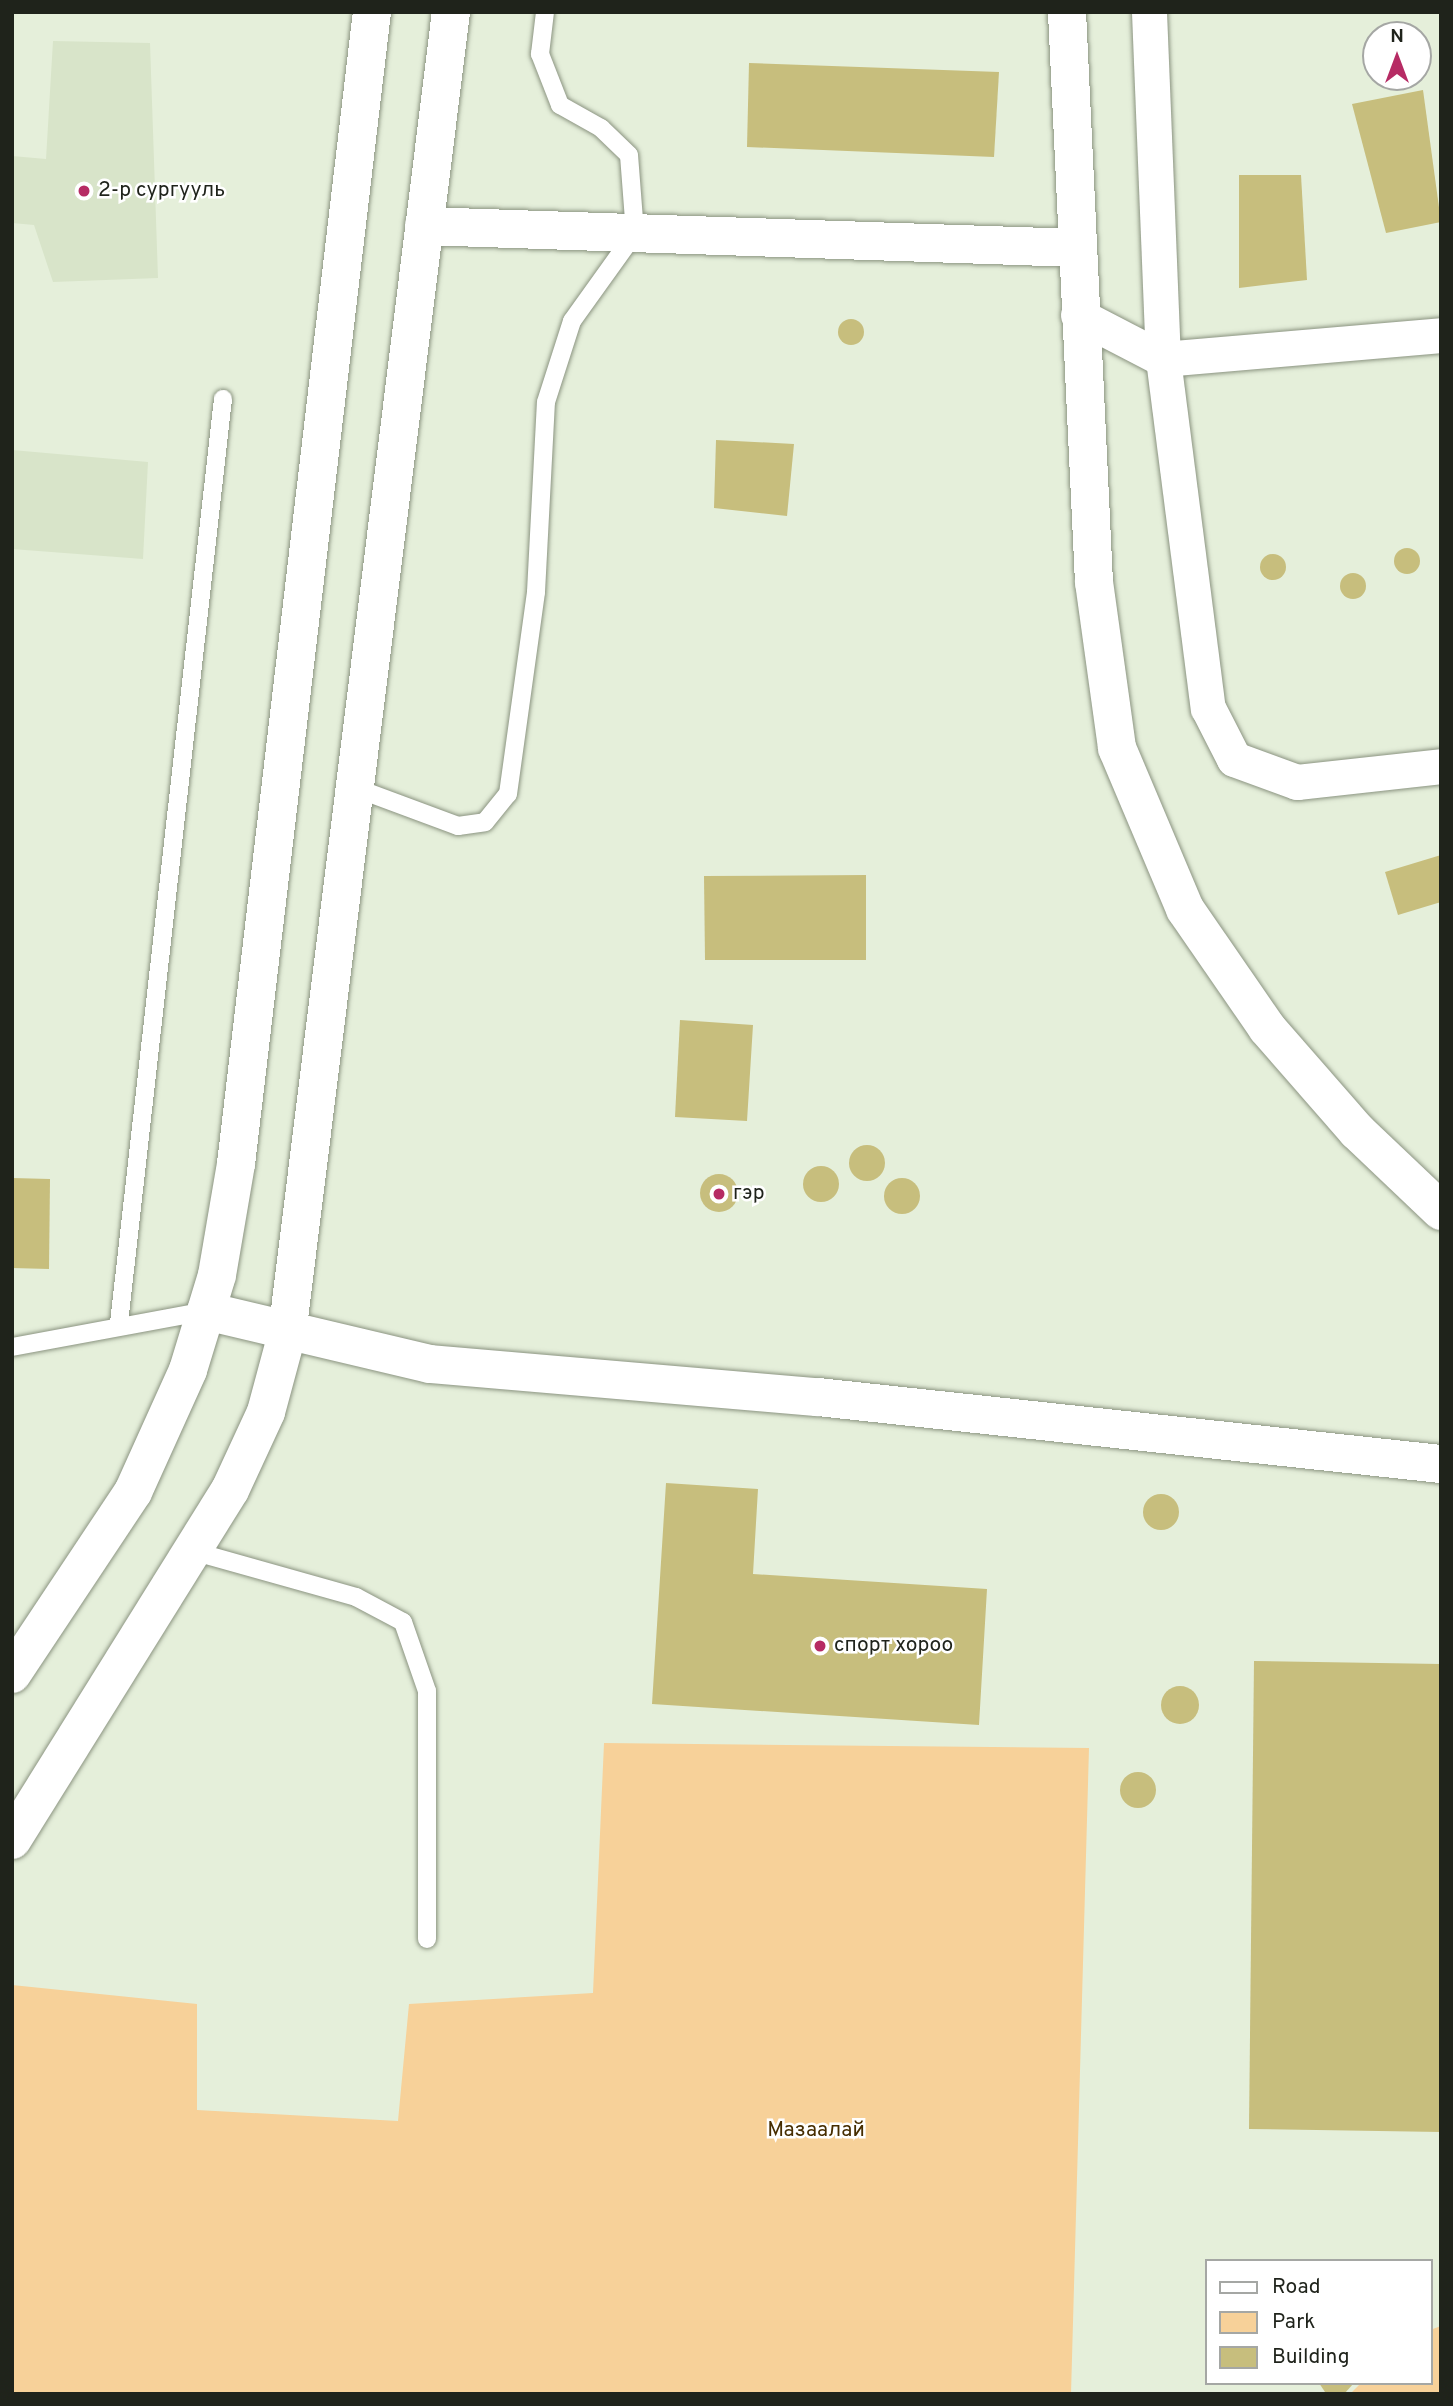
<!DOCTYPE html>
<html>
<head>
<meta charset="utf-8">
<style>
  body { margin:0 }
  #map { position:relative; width:1453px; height:2406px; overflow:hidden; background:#e5efda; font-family:Overpass,sans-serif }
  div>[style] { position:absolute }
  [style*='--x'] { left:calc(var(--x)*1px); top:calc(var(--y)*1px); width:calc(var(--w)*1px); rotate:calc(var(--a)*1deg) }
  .built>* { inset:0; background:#d8e4c9 }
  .green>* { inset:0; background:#f7d199 }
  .building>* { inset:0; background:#c7be7d }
  .round { border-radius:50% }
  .roads { filter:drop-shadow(0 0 2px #8b9481) drop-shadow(0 0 2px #8b9481) }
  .service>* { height:18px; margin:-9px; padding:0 9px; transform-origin:9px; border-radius:9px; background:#fff }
  .minor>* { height:35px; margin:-17.5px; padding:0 17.5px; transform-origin:17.5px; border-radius:17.5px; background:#fff }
  .tertiary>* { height:38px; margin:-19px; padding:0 19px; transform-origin:19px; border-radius:19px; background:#fff }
  .secondary>* { height:38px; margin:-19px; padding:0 19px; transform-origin:19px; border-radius:19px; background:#fff }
  .dots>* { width:19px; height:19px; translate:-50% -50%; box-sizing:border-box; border:4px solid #fff; border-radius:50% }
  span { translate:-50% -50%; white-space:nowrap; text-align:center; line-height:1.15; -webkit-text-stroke:5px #fff; paint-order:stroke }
  .poi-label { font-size:21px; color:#1f231b }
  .left { translate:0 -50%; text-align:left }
  .park-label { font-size:21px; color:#462d00 }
  .frame { position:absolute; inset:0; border:14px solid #1f231b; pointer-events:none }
  .legend { position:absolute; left:1205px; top:2259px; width:228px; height:126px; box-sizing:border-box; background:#fff; border:2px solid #a5a7a4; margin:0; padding:9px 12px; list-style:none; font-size:21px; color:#1f231b }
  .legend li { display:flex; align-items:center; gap:14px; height:35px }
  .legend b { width:35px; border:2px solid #a5a7a4 }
  .north { position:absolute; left:1362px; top:21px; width:70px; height:70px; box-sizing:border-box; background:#fff; border:2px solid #a5a7a4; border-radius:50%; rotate:0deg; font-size:19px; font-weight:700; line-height:28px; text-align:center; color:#1f231b }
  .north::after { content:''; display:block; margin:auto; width:24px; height:32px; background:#b62b64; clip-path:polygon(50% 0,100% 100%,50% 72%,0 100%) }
</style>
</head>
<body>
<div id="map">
  <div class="built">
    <i style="clip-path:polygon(53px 41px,150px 43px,158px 278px,53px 282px,34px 225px,12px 223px,12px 156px,46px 159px)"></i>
    <i style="clip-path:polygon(12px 450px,148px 462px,143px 559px,12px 549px)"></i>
  </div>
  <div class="green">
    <i style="clip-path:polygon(604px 1743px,1089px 1748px,1071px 2394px,12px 2394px,12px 1985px,197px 2004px,197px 2110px,398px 2121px,409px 2004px,593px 1993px)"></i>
    <i style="clip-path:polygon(1441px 2326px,1441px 2394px,1350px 2394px,1361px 2383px,1430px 2383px,1430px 2330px)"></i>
  </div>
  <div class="building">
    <i style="clip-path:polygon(749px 63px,999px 72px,994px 157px,747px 147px)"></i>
    <i style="clip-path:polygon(1423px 90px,1441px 222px,1386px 233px,1352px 104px)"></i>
    <i style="clip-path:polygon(1239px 175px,1301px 175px,1307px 280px,1239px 288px)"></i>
    <i class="round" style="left:838px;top:319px;width:26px;height:26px"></i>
    <i style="clip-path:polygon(716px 440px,794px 444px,787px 516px,714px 508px)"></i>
    <i class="round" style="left:1394px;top:548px;width:26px;height:26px"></i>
    <i class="round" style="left:1260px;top:554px;width:26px;height:26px"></i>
    <i class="round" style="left:1340px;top:573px;width:26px;height:26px"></i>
    <i style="clip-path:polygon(1441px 855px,1441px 902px,1398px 915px,1385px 872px)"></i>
    <i style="clip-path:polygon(866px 875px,866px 960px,705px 960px,704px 876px)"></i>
    <i style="clip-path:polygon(680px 1020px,753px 1025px,747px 1121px,675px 1117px)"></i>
    <i class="round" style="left:849px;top:1145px;width:36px;height:36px"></i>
    <i class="round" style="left:803px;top:1166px;width:36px;height:36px"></i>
    <i class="round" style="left:700px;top:1174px;width:38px;height:38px"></i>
    <i class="round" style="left:884px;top:1178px;width:36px;height:36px"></i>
    <i style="clip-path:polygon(12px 1178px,50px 1179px,49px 1269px,12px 1268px)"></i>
    <i style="clip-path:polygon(666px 1483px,758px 1489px,753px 1574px,987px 1589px,979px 1725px,652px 1704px)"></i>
    <i class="round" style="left:1143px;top:1494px;width:36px;height:36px"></i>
    <i style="clip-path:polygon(1254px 1661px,1441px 1664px,1441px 2132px,1249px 2129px)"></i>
    <i class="round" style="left:1161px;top:1686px;width:38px;height:38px"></i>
    <i class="round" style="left:1120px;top:1772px;width:36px;height:36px"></i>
    <i style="clip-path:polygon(1319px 2383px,1354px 2383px,1344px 2394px,1325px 2392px)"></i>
  </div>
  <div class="roads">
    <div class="service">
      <i style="--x:353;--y:787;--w:112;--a:20.4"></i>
      <i style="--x:458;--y:826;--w:27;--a:-8"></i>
      <i style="--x:485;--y:822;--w:36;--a:-51"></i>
      <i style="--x:508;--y:794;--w:204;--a:-82.1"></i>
      <i style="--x:536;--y:592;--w:190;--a:-87"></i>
      <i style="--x:546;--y:402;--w:85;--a:-72.2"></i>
      <i style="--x:572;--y:321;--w:108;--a:-54.4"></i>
      <i style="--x:635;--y:233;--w:78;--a:-94.4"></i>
      <i style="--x:629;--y:155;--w:39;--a:-136"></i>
      <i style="--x:601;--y:128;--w:47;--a:-150.7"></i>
      <i style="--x:560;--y:105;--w:55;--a:-111.4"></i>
      <i style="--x:540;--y:54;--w:42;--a:-83.2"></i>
      <i style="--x:119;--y:1323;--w:930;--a:-83.58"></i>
      <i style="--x:12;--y:1347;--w:197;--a:-10.5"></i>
      <i style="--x:196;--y:1552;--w:166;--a:15.7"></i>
      <i style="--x:356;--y:1597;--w:53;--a:28"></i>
      <i style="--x:403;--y:1622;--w:73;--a:70.8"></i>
      <i style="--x:427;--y:1691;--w:248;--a:90"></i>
    </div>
    <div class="minor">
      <i style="--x:1149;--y:12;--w:347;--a:87.7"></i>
      <i style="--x:1163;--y:359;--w:352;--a:82.7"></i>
      <i style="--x:1208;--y:708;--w:57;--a:63"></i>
      <i style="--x:1234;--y:759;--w:67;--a:20.1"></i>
      <i style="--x:1297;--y:782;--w:145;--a:-6.3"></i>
      <i style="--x:1078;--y:315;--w:96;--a:27.4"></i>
      <i style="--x:1163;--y:359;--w:279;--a:-4.9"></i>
    </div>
    <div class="tertiary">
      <i style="--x:1067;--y:12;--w:571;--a:87.29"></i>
      <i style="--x:1094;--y:582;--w:168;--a:82.1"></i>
      <i style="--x:1117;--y:748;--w:175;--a:67.1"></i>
      <i style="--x:1185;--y:909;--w:145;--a:55.4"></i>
      <i style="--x:1267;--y:1028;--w:137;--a:48.9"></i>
      <i style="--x:1357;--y:1131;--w:116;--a:43.6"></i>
      <i style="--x:424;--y:226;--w:652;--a:1.93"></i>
      <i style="--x:206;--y:1311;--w:230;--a:13.3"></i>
      <i style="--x:430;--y:1364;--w:389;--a:4.9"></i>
      <i style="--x:818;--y:1397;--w:627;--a:6.14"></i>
    </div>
    <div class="secondary">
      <i style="--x:12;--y:1674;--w:219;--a:-56.4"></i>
      <i style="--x:133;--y:1492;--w:134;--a:-65.7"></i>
      <i style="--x:188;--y:1370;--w:99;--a:-73"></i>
      <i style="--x:217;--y:1275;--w:113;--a:-80.3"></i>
      <i style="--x:236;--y:1164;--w:1160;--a:-83.27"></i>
      <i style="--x:12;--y:1840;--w:412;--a:-58.1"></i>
      <i style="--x:230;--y:1490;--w:86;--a:-65.2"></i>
      <i style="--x:266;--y:1412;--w:81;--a:-74.9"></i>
      <i style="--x:287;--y:1334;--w:1332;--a:-82.93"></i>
    </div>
  </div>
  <div class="dots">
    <i style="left:84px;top:191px;background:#b62b64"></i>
    <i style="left:719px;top:1194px;background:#b62b64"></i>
    <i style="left:820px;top:1646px;background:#b62b64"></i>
  </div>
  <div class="poi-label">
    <span class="left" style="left:98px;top:191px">2-р сургууль</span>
    <span class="left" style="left:733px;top:1194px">гэр</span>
    <span class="left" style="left:834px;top:1646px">спорт хороо</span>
  </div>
  <div class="park-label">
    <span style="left:816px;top:2131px">Мазаалай</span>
  </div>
  <div class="frame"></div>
  <ul class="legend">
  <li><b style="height:9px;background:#fff"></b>Road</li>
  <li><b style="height:19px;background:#f7d199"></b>Park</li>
  <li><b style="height:19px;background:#c7be7d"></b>Building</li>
  </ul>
  <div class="north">N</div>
</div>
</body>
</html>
